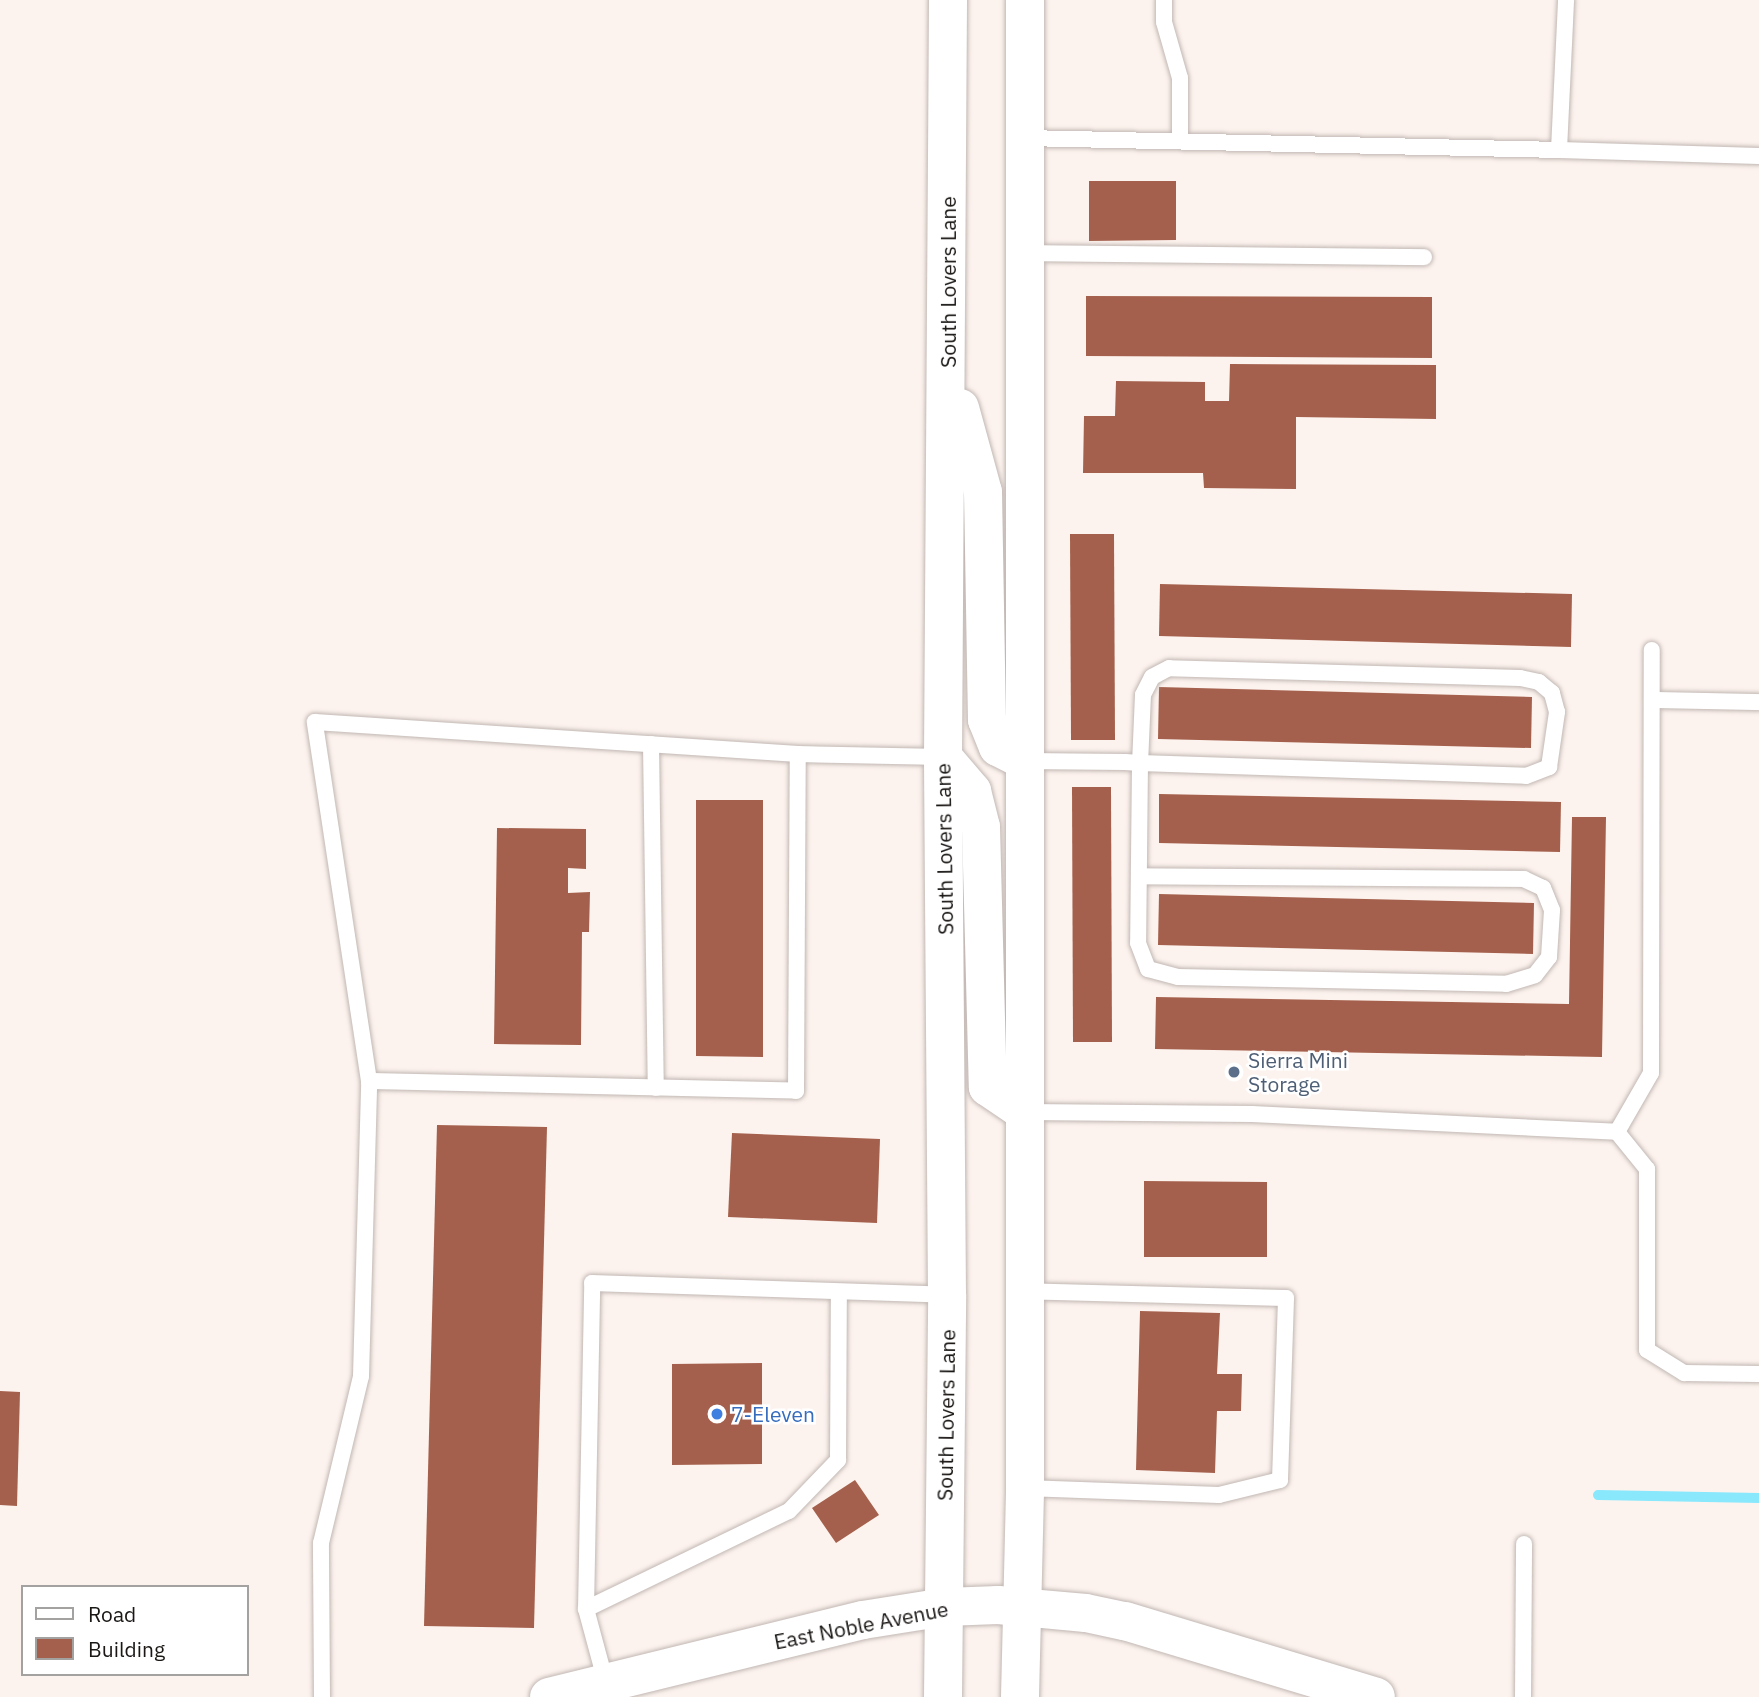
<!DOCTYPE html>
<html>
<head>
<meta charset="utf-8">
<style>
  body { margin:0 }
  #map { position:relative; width:1759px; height:1697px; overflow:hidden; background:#fdf3ee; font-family:"IBM Plex Sans",sans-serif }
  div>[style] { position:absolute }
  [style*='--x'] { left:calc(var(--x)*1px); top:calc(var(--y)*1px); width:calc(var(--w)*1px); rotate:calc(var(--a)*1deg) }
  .stream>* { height:10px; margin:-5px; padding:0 5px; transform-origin:5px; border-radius:5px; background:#89e8fc }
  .building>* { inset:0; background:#a4604c }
  .roads { filter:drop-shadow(0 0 2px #c1b7b3) drop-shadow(0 0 2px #c1b7b3) }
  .service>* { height:16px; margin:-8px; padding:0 8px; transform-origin:8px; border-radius:8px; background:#fff }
  .tertiary>* { height:38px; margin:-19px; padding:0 19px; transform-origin:19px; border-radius:19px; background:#fff }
  .secondary>* { height:38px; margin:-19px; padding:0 19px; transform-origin:19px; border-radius:19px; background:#fff }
  .dots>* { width:19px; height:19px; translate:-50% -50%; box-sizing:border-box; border:4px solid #fff; border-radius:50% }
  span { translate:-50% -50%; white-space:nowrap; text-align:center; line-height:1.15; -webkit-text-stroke:5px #fff; paint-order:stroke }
  .street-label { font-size:21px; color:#1a1715 }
  .service-label { font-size:21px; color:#4e5e75 }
  .left { translate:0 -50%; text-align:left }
  .shop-label { font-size:21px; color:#366cbe }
  .legend { position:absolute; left:21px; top:1585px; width:228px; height:91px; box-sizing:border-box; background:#fff; border:2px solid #a3a2a1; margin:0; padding:9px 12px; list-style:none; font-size:21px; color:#1a1715 }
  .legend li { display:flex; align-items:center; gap:14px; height:35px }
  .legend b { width:35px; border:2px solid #a3a2a1 }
</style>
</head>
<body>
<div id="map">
  <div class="stream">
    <i style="--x:1598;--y:1495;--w:161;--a:1.1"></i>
  </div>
  <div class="building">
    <i style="clip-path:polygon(1089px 181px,1176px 181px,1176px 240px,1089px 241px)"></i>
    <i style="clip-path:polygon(1086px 296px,1432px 297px,1432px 358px,1086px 356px)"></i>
    <i style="clip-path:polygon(1230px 364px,1436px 365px,1436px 419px,1296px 417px,1296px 489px,1204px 488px,1203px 473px,1083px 473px,1084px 416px,1115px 416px,1116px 381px,1205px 382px,1205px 401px,1229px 401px)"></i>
    <i style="clip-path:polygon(1070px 534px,1114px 534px,1115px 740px,1071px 740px)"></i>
    <i style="clip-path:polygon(1160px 584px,1572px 594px,1571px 647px,1159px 636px)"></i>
    <i style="clip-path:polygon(1159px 687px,1532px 697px,1531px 748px,1158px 739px)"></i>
    <i style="clip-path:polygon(1072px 787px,1111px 787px,1112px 1042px,1073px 1042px)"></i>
    <i style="clip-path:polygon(1159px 794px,1561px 802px,1560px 852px,1159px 843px)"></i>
    <i style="clip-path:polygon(696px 800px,763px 800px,763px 1057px,696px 1056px)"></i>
    <i style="clip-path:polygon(1572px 817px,1606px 817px,1602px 1057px,1155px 1049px,1156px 997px,1569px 1004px)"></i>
    <i style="clip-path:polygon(497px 828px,586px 829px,586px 869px,568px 868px,568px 893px,590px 892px,589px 932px,582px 932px,581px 1045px,494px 1044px)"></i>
    <i style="clip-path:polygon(1159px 894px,1534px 903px,1533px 954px,1158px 945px)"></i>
    <i style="clip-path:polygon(437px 1125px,547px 1127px,534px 1628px,424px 1626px)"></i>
    <i style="clip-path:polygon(732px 1133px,880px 1139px,877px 1223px,728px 1217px)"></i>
    <i style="clip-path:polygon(1144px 1181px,1267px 1182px,1267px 1257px,1144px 1257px)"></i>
    <i style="clip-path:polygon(1140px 1311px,1220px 1313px,1217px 1374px,1242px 1374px,1241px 1411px,1217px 1411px,1215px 1473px,1136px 1470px)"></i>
    <i style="clip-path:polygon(762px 1363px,762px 1464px,672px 1465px,672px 1364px)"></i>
    <i style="clip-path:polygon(0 1391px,20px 1392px,17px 1506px,0 1505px)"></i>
    <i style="clip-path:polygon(855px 1480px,879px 1515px,836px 1543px,812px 1508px)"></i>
  </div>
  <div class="roads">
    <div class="service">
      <i style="--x:1164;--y:0;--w:22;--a:90"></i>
      <i style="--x:1164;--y:22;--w:58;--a:74.1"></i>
      <i style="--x:1180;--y:78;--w:63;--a:90"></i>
      <i style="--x:1024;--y:138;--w:535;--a:1.28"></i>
      <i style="--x:1559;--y:150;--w:150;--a:-87.3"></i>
      <i style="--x:1559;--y:150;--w:200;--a:1.7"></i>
      <i style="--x:1024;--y:253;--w:400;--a:0.6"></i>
      <i style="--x:1652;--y:700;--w:107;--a:1.1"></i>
      <i style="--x:651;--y:744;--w:344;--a:89.2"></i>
      <i style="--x:1025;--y:761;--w:100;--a:0.6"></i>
      <i style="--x:1125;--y:762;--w:15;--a:4"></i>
      <i style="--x:1140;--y:763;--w:386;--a:1.9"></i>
      <i style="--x:1526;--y:776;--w:25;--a:-21"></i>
      <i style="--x:1549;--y:767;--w:56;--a:-81.7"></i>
      <i style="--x:1557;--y:712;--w:20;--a:-105"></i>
      <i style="--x:1552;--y:693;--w:17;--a:-140"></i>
      <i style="--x:1539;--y:682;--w:19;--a:-168"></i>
      <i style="--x:1520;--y:678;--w:351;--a:-178.4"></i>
      <i style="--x:1169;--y:668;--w:19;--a:152"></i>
      <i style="--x:1152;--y:677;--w:20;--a:117"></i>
      <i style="--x:1143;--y:695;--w:68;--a:92.5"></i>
      <i style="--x:1140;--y:763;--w:180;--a:90.6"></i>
      <i style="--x:1138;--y:943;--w:28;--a:69"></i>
      <i style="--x:1148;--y:969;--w:31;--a:15"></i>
      <i style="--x:1178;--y:977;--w:328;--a:1.2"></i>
      <i style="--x:1506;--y:984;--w:30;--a:-17"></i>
      <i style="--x:1535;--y:975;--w:23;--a:-52"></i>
      <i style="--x:1549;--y:957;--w:47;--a:-86.3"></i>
      <i style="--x:1552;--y:910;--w:24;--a:-112"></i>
      <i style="--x:1543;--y:888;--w:21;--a:-155"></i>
      <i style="--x:1524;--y:879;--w:385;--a:-179.6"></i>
      <i style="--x:369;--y:1081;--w:427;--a:1.3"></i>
      <i style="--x:796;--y:1091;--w:337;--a:-89.7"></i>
      <i style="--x:1025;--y:1112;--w:227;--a:0.5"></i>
      <i style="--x:1252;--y:1114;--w:365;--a:2.8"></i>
      <i style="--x:1617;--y:1132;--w:68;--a:-60"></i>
      <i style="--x:1651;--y:1073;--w:423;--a:-89.9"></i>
      <i style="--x:1617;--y:1132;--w:48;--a:51"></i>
      <i style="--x:1647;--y:1169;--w:181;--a:90"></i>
      <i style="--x:1647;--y:1350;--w:44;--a:31.9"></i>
      <i style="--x:1684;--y:1373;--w:75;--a:0.8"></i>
      <i style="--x:1025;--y:1488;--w:194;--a:2.1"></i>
      <i style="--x:1219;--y:1495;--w:63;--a:-13.8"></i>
      <i style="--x:1280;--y:1480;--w:182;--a:-88.1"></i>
      <i style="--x:1286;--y:1298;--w:261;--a:-178.5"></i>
      <i style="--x:586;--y:1609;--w:225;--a:-25.8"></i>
      <i style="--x:789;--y:1511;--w:71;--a:-46.1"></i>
      <i style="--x:838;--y:1460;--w:167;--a:-89.7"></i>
      <i style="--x:606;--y:1683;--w:77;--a:-105.1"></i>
      <i style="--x:586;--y:1609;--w:326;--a:-88.9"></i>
      <i style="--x:592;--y:1283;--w:355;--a:1.9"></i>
      <i style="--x:322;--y:1697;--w:154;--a:-90.4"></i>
      <i style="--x:321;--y:1543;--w:172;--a:-76.5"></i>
      <i style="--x:361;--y:1376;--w:295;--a:-88.4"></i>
      <i style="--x:369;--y:1081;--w:363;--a:-98.6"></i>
      <i style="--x:315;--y:722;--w:484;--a:3.8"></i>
      <i style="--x:798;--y:754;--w:145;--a:1.2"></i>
      <i style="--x:1523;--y:1697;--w:153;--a:-89.6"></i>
    </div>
    <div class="tertiary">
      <i style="--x:549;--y:1697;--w:323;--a:-13.8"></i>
      <i style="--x:863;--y:1620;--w:83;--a:-9"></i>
      <i style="--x:945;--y:1607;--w:53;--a:-2.2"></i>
      <i style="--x:998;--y:1605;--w:88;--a:5.2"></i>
      <i style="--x:1086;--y:1613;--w:40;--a:12"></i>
      <i style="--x:1125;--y:1621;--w:262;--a:16.8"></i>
    </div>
    <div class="secondary">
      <i style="--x:960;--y:408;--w:87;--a:74.7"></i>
      <i style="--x:983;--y:492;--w:228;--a:89"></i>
      <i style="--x:987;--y:720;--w:29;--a:68"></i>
      <i style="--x:998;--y:747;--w:30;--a:27"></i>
      <i style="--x:943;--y:757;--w:45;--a:49.5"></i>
      <i style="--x:972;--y:791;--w:37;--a:76"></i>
      <i style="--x:981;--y:827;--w:260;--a:88.5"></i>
      <i style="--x:988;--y:1087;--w:45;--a:34"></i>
      <i style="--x:943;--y:1697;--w:402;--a:-89.4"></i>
      <i style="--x:947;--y:1295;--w:538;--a:-90.43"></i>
      <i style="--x:943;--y:757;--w:757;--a:-89.62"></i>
      <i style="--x:1020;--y:1697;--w:209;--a:-88.6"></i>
      <i style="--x:1025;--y:1488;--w:1488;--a:-90"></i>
    </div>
  </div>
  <div class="dots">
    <i style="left:1234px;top:1072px;background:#5c6f8a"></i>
    <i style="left:717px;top:1414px;background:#3f7fe0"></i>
  </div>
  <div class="street-label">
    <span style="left:948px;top:282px;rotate:-90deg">South Lovers Lane</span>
    <span style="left:944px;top:849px;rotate:-91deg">South Lovers Lane</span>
    <span style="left:946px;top:1415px;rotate:-89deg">South Lovers Lane</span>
    <span style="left:861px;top:1625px;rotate:-11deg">East Noble Avenue</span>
  </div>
  <div class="service-label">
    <span class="left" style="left:1248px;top:1072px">Sierra Mini<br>Storage</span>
  </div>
  <div class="shop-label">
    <span class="left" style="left:731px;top:1414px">7-Eleven</span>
  </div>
  <ul class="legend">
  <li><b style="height:9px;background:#fff"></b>Road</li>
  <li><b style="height:19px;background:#a4604c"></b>Building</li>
  </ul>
</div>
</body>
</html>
